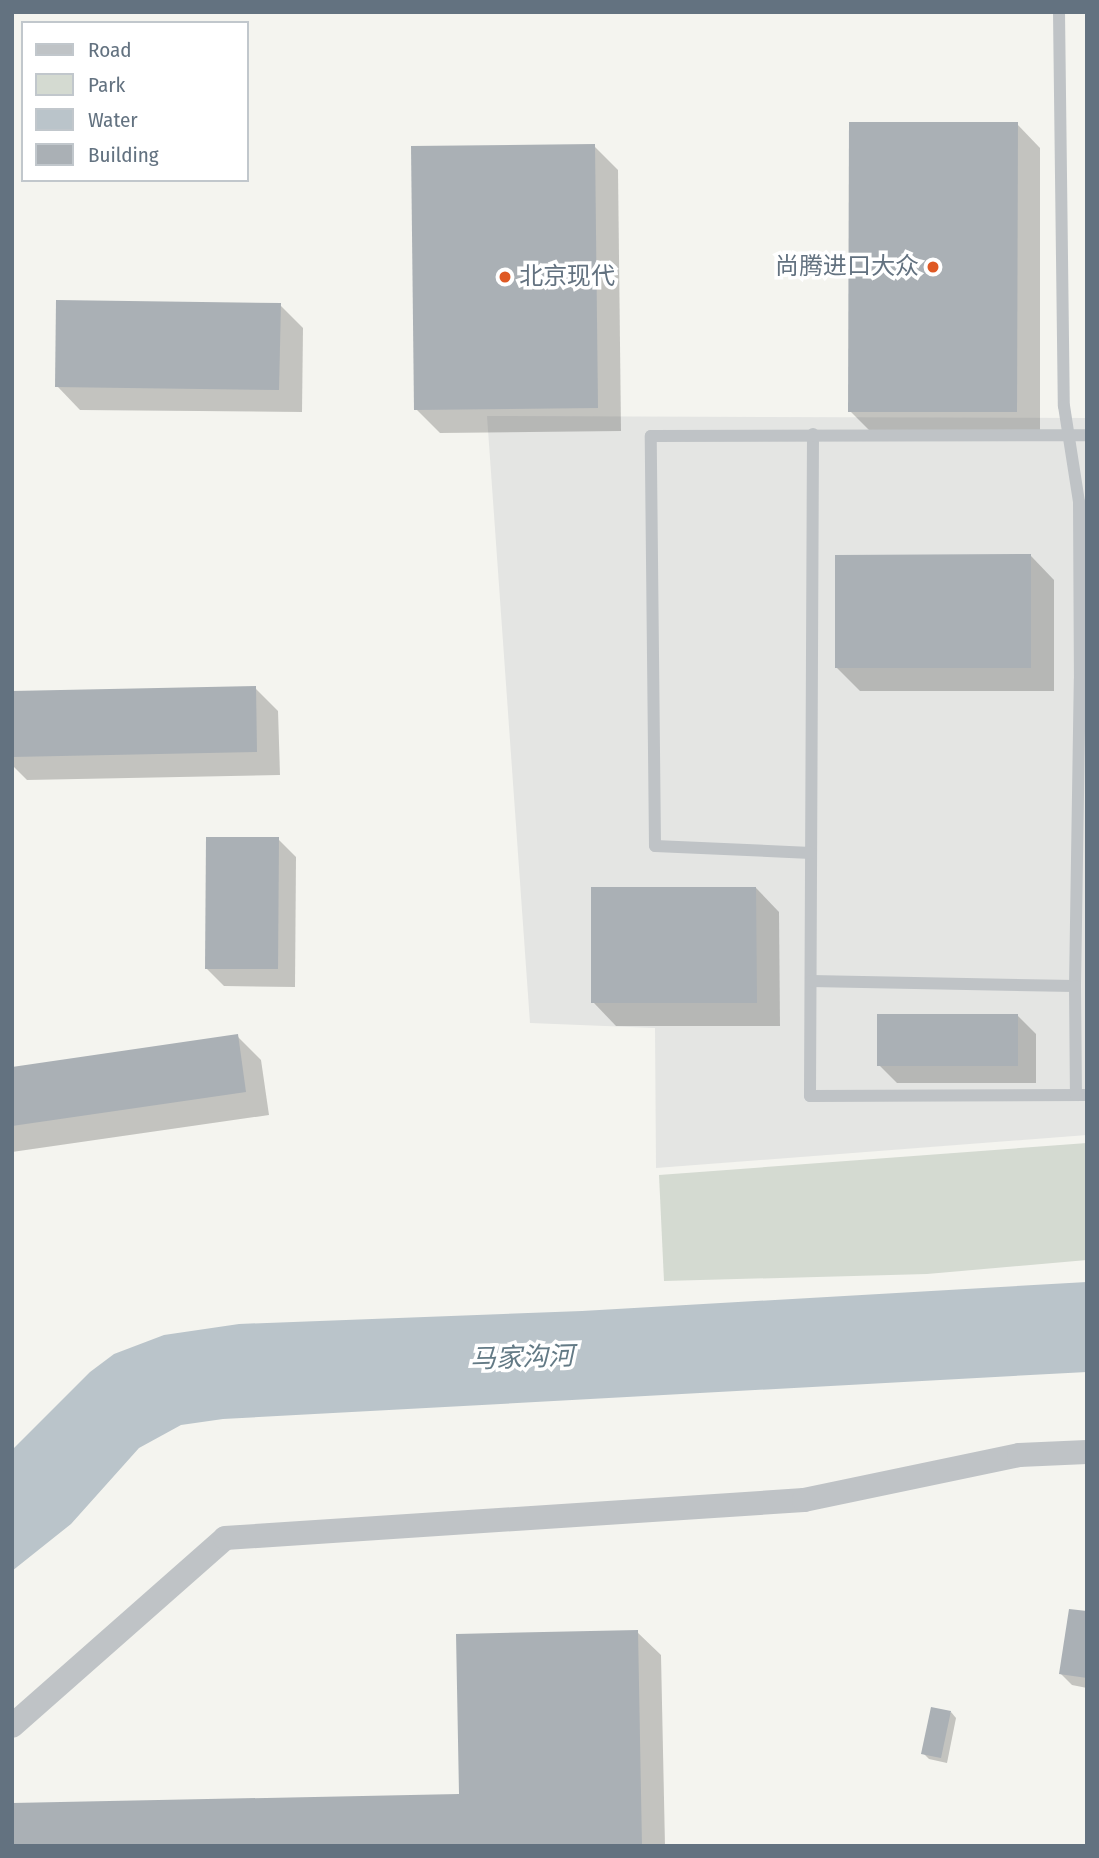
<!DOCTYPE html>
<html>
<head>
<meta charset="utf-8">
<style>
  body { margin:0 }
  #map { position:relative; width:1099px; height:1858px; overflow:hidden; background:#f4f4ef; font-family:"Fira Sans Condensed","Noto Sans SC",sans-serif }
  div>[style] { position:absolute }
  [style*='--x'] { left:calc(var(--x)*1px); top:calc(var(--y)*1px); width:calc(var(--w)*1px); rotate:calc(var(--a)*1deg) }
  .built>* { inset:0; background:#e4e5e3 }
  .green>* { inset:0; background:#d4dad1 }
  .water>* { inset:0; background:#bac4ca }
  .shadow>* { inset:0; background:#0003 }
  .building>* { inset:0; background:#aab0b5 }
  .lane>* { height:12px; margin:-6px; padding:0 6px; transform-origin:6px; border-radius:6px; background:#bfc3c6 }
  .street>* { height:24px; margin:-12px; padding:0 12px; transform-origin:12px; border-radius:12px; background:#bfc3c6 }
  .dots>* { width:19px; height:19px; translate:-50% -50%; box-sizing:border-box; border:4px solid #fff; border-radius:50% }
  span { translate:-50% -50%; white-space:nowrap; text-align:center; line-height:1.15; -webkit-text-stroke:7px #fff; paint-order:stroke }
  .poi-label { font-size:24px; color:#637280 }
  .right { translate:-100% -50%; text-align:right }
  .left { translate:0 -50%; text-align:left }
  .water-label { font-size:26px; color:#637a85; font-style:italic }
  .frame { position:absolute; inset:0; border:14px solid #637280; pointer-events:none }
  .legend { position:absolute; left:21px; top:21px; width:228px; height:161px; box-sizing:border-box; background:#fff; border:2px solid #c1c7cc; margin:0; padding:9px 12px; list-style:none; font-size:21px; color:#637280 }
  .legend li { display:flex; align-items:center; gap:14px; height:35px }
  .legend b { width:35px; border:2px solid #c1c7cc }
</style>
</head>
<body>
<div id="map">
  <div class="built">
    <i style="clip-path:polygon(487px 416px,1087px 418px,1087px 1135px,656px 1168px,655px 1028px,530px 1023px)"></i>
  </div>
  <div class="green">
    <i style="clip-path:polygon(1087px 1143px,1087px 1260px,927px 1274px,664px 1281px,659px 1175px)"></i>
  </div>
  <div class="water">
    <i style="clip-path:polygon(1087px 1282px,1087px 1372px,223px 1419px,181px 1425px,139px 1448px,71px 1524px,12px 1571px,12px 1450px,90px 1372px,114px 1354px,164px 1335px,239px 1324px,582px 1311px)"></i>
  </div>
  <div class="shadow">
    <i style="clip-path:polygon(1017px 124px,1040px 148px,1040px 434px,873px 434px,850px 411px)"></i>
    <i style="clip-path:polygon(594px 146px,618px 170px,621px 431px,440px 433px,416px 409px)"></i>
    <i style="clip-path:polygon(280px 305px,303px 328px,302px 412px,80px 410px,57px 386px)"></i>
    <i style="clip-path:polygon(1031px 556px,1054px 580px,1054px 691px,860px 691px,837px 668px)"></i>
    <i style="clip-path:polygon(255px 688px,278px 711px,280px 775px,27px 780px,12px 765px,12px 693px)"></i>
    <i style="clip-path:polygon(278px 839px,296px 857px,295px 987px,224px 986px,206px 968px)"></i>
    <i style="clip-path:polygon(756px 888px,779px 912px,780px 1026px,616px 1026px,593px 1002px)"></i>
    <i style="clip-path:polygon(1018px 1016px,1036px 1034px,1036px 1083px,897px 1083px,879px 1065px)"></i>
    <i style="clip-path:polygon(237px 1036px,261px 1060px,269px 1115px,12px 1152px,12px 1069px)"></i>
    <i style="clip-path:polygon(1087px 1613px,1087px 1688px,1072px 1685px,1060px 1673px)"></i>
    <i style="clip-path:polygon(637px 1632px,661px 1655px,665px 1846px,14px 1846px,461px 1796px)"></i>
    <i style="clip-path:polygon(951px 1712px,956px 1718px,947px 1763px,929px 1759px,923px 1753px)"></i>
  </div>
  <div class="building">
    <i style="clip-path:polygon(849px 122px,1018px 122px,1017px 412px,848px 412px)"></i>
    <i style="clip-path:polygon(595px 144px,598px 408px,414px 410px,411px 146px)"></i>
    <i style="clip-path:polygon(56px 300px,281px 303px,279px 390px,55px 387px)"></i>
    <i style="clip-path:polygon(1031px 554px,1031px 668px,835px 668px,835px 555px)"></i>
    <i style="clip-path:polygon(256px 686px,257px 752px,12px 757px,12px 691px)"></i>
    <i style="clip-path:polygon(206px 837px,279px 837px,278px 969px,205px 969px)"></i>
    <i style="clip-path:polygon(591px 887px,756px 887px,757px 1003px,591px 1003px)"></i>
    <i style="clip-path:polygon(877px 1014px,1018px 1014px,1018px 1066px,877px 1066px)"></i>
    <i style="clip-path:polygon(238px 1034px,246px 1092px,12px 1126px,12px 1067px)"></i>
    <i style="clip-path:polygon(1069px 1609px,1087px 1611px,1087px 1678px,1059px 1674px)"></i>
    <i style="clip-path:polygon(638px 1630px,642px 1846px,12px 1846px,12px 1803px,459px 1794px,456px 1634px)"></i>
    <i style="clip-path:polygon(931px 1707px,951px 1711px,941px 1758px,921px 1754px)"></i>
  </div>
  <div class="lane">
    <i style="--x:1059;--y:12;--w:394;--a:89.3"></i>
    <i style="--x:1064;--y:406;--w:97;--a:81.1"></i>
    <i style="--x:1079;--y:502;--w:177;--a:89.7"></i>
    <i style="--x:1080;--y:679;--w:7;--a:0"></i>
    <i style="--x:813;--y:434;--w:662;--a:90.26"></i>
    <i style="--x:810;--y:1096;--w:277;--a:-0.2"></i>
    <i style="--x:811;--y:853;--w:156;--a:-177.4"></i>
    <i style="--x:655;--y:846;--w:410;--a:-90.6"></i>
    <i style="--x:651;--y:436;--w:436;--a:-0.1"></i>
    <i style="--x:811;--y:981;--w:264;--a:1.1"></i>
    <i style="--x:1075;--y:986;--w:307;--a:-89.1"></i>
    <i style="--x:1075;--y:986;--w:109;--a:89.5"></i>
  </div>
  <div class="street">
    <i style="--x:12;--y:1726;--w:284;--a:-41.4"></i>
    <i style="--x:225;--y:1538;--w:580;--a:-3.75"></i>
    <i style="--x:804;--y:1500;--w:220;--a:-11.8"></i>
    <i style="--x:1019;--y:1455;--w:68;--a:-2.5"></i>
  </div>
  <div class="dots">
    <i style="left:933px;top:267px;background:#df5924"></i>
    <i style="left:505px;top:277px;background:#df5924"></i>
  </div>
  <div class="poi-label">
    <span class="right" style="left:919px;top:267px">尚腾进口大众</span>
    <span class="left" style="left:519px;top:277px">北京现代</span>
  </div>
  <div class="water-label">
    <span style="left:522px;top:1358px;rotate:-2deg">马家沟河</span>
  </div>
  <div class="frame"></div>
  <ul class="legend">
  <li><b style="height:9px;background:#bfc3c6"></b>Road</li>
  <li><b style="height:19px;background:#d4dad1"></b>Park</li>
  <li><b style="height:19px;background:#bac4ca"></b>Water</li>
  <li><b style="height:19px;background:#aab0b5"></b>Building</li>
  </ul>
</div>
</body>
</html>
